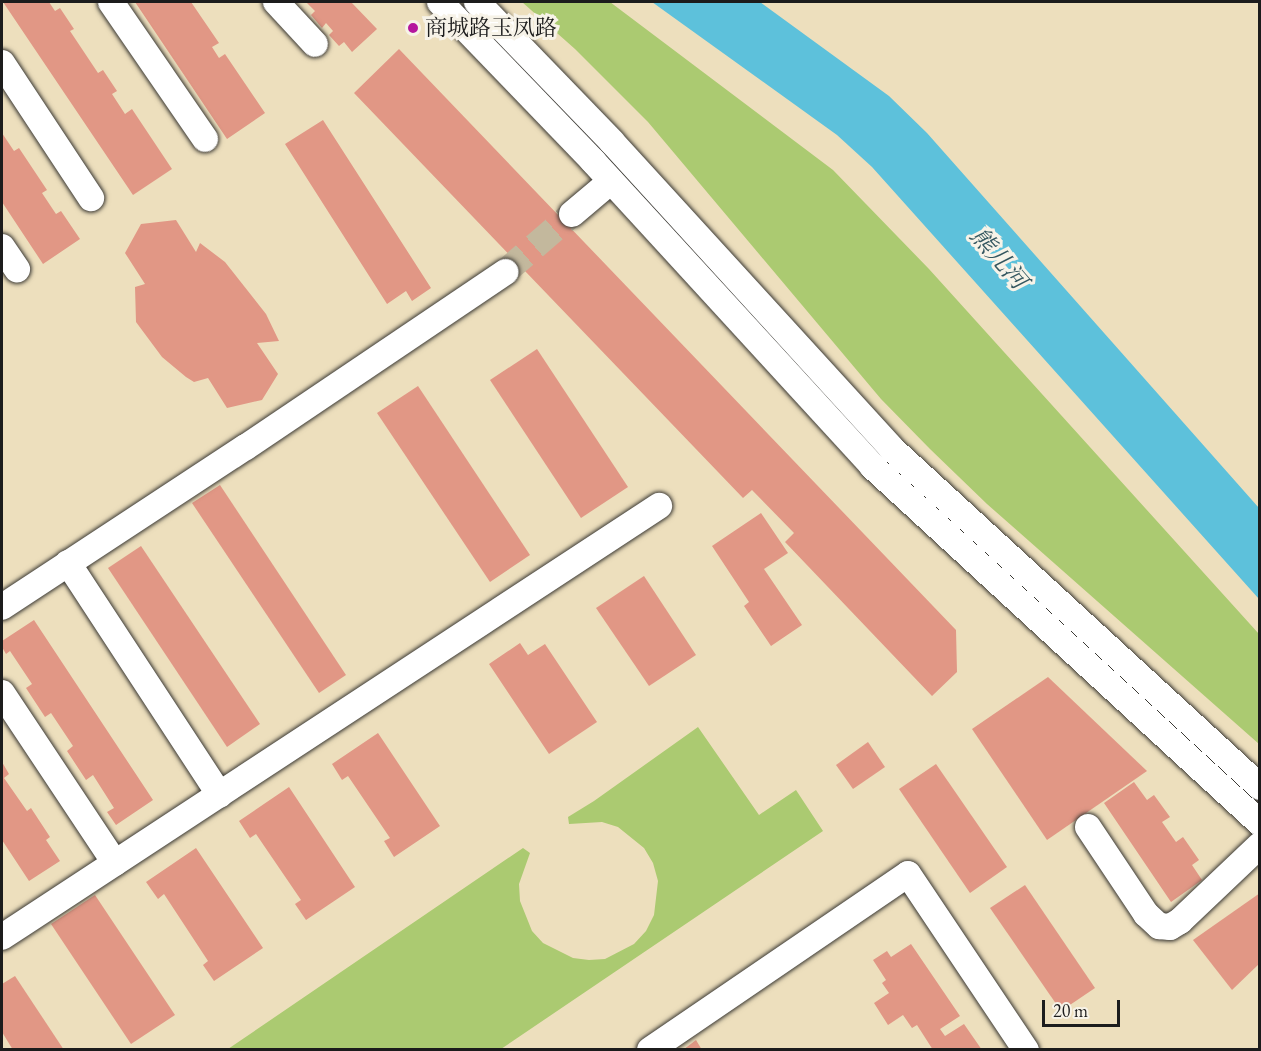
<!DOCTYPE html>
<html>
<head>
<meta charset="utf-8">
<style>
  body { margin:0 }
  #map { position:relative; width:1261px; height:1051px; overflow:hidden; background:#eddfbd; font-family:"EB Garamond","Noto Serif SC",serif }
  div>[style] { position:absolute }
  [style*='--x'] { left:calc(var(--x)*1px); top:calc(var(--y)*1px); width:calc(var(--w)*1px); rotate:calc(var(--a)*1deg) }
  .green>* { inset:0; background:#abca71 }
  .water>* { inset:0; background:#5dc1db }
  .building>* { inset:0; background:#e19785 }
  .minor-tunnel>* { height:26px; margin-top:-13px; transform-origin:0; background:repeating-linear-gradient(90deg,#c3b89d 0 26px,transparent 0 39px) }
  .roads { filter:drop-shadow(0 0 2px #3b3934) drop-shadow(0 0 2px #3b3934) }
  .minor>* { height:26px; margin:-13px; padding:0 13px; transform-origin:13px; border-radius:13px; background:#fff }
  .dots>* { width:16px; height:16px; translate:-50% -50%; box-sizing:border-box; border:3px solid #f7f3e8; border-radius:50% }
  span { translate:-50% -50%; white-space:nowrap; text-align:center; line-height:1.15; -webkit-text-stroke:6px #f7f3e8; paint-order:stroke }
  .poi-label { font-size:22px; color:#1c1c1c }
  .left { translate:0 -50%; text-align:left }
  .water-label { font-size:24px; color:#33565f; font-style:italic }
  .frame { position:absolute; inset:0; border:3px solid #1c1c1c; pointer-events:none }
  .scale { position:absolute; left:1042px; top:1000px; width:78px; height:27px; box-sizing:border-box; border:3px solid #1c1c1c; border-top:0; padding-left:8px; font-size:18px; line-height:21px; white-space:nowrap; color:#1c1c1c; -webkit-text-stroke:4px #f7f3e8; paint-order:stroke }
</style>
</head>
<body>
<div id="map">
  <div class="green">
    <i style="clip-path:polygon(522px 2px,610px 2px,833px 170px,929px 269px,1259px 634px,1259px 744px,987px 504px,930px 449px,881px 399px,648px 122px,575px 49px)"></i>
    <i style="clip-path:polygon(698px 727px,759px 815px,796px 790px,823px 831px,501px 1049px,228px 1049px,523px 848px,530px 853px,519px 884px,520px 901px,532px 931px,543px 943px,573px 958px,589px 960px,605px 959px,634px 944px,646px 931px,654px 915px,658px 881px,653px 863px,644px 848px,618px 827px,602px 822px,569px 824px,568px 817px,594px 801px)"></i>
  </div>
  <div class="water">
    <i style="clip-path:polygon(652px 2px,760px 2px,889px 96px,927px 133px,1259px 508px,1259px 599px,872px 167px,837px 135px)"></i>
  </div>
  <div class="building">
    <i style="clip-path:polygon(3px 2px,49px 2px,55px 11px,60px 8px,74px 29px,70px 31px,98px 73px,103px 70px,117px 91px,112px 94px,125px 114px,132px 109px,172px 169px,133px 195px)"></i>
    <i style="clip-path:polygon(135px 2px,191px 2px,219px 43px,212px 47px,219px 58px,225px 54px,265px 113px,227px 139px)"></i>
    <i style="clip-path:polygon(306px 2px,351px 2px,377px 29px,352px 52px,344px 42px,339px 46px,329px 35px,333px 31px,326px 23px,322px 28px,311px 15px,315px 11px)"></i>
    <i style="clip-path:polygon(399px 49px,956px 630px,957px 672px,932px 696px,785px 542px,794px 533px,752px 490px,743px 498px,354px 93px)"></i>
    <i style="clip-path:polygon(323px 120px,431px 288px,412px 301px,406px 291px,387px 304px,285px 144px)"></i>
    <i style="clip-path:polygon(2px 133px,14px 151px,19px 148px,47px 190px,42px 193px,56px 214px,61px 211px,80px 239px,43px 264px,2px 202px)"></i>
    <i style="clip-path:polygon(176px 220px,196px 252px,200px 243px,225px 262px,266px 314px,279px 341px,257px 343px,278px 374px,262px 400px,227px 408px,208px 378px,194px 382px,186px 377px,162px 357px,136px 322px,135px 287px,145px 284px,125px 253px,141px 224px)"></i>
    <i style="clip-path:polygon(537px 349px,628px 487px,581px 518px,490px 380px)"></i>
    <i style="clip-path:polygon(418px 386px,530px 555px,490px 582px,377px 413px)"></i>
    <i style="clip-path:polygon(220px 485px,346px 675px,319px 693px,192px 503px)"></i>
    <i style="clip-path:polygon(761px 513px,788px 553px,764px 569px,802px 625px,771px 646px,744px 606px,749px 602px,712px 546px)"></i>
    <i style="clip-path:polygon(141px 546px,260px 724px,227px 747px,108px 568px)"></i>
    <i style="clip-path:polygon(644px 576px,696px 655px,649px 686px,596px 608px)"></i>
    <i style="clip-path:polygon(34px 620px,153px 800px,116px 825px,107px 812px,114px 808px,93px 775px,86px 780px,67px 751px,73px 746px,51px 713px,45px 717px,26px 688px,32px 684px,10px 651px,6px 654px,2px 647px,2px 641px)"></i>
    <i style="clip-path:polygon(520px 643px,528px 655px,545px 644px,597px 722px,549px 754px,489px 664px)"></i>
    <i style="clip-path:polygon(1048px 677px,1147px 771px,1047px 840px,972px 729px)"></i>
    <i style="clip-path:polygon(378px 733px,440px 826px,394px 857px,384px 841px,390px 838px,348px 776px,342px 780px,332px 764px)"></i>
    <i style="clip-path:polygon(868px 742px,885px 767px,853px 789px,836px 765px)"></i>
    <i style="clip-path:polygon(2px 762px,9px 774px,4px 778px,27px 811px,31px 808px,50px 837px,46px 840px,60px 861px,29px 881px,2px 840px)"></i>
    <i style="clip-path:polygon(936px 764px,1007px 867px,970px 893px,899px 789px)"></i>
    <i style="clip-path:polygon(1134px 782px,1147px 800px,1154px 795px,1170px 817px,1162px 822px,1176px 842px,1183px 837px,1199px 860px,1192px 865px,1202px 880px,1171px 902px,1104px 803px)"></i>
    <i style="clip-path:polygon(289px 787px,355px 887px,306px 920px,295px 904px,301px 900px,256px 834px,250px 838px,239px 821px)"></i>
    <i style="clip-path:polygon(196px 848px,263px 948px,214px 981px,203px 965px,208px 961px,164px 894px,158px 899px,146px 882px)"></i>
    <i style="clip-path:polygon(1025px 885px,1095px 988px,1061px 1011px,990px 908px)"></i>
    <i style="clip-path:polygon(1260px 893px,1260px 963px,1232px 990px,1193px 940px)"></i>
    <i style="clip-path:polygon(95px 895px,175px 1015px,131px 1044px,51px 924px)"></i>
    <i style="clip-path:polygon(911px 944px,960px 1016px,940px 1029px,945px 1036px,964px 1024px,982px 1050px,933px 1050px,917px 1025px,912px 1028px,903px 1015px,888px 1025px,874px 1003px,889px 993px,882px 983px,886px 980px,873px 960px,887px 951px,891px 957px)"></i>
    <i style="clip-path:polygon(15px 976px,64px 1050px,13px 1050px,2px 1032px,2px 984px)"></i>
    <i style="clip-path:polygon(696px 1040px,702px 1050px,683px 1050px)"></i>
  </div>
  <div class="minor-tunnel">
    <i style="--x:505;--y:272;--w:89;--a:-40.9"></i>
  </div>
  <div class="roads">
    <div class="minor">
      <i style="--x:111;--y:2;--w:166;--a:55.5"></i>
      <i style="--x:276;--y:2;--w:57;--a:47.1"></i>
      <i style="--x:440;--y:2;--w:221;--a:46.1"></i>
      <i style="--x:593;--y:161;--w:413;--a:47.5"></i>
      <i style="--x:872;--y:466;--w:527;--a:42.62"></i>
      <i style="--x:477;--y:2;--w:194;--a:46"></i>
      <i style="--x:612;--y:142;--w:414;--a:47.6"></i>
      <i style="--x:891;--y:448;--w:501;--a:42.57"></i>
      <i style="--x:2;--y:63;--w:162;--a:56.6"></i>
      <i style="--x:572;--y:214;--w:51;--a:-40.2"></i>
      <i style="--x:2;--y:247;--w:27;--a:56"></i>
      <i style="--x:68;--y:563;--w:277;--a:56.8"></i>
      <i style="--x:2;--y:607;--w:292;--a:-33.3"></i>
      <i style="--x:246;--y:447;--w:313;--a:-34"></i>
      <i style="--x:2;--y:693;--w:204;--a:56.4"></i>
      <i style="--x:1088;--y:827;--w:105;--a:56.3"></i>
      <i style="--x:1146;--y:914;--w:18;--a:43"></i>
      <i style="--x:1159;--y:926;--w:11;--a:5"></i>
      <i style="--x:1170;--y:927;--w:12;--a:-31"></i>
      <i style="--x:1180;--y:921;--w:110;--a:-43.5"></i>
      <i style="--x:2;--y:937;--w:786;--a:-33.27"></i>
      <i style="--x:650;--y:1050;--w:312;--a:-34.3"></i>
      <i style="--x:908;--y:874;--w:212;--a:56.2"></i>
    </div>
  </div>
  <div class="dots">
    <i style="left:413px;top:28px;background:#b5179e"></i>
  </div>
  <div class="poi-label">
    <span class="left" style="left:425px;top:28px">商城路玉凤路</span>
  </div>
  <div class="water-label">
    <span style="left:999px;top:258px;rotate:49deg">熊儿河</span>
  </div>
  <div class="frame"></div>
  <div class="scale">20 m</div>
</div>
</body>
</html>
